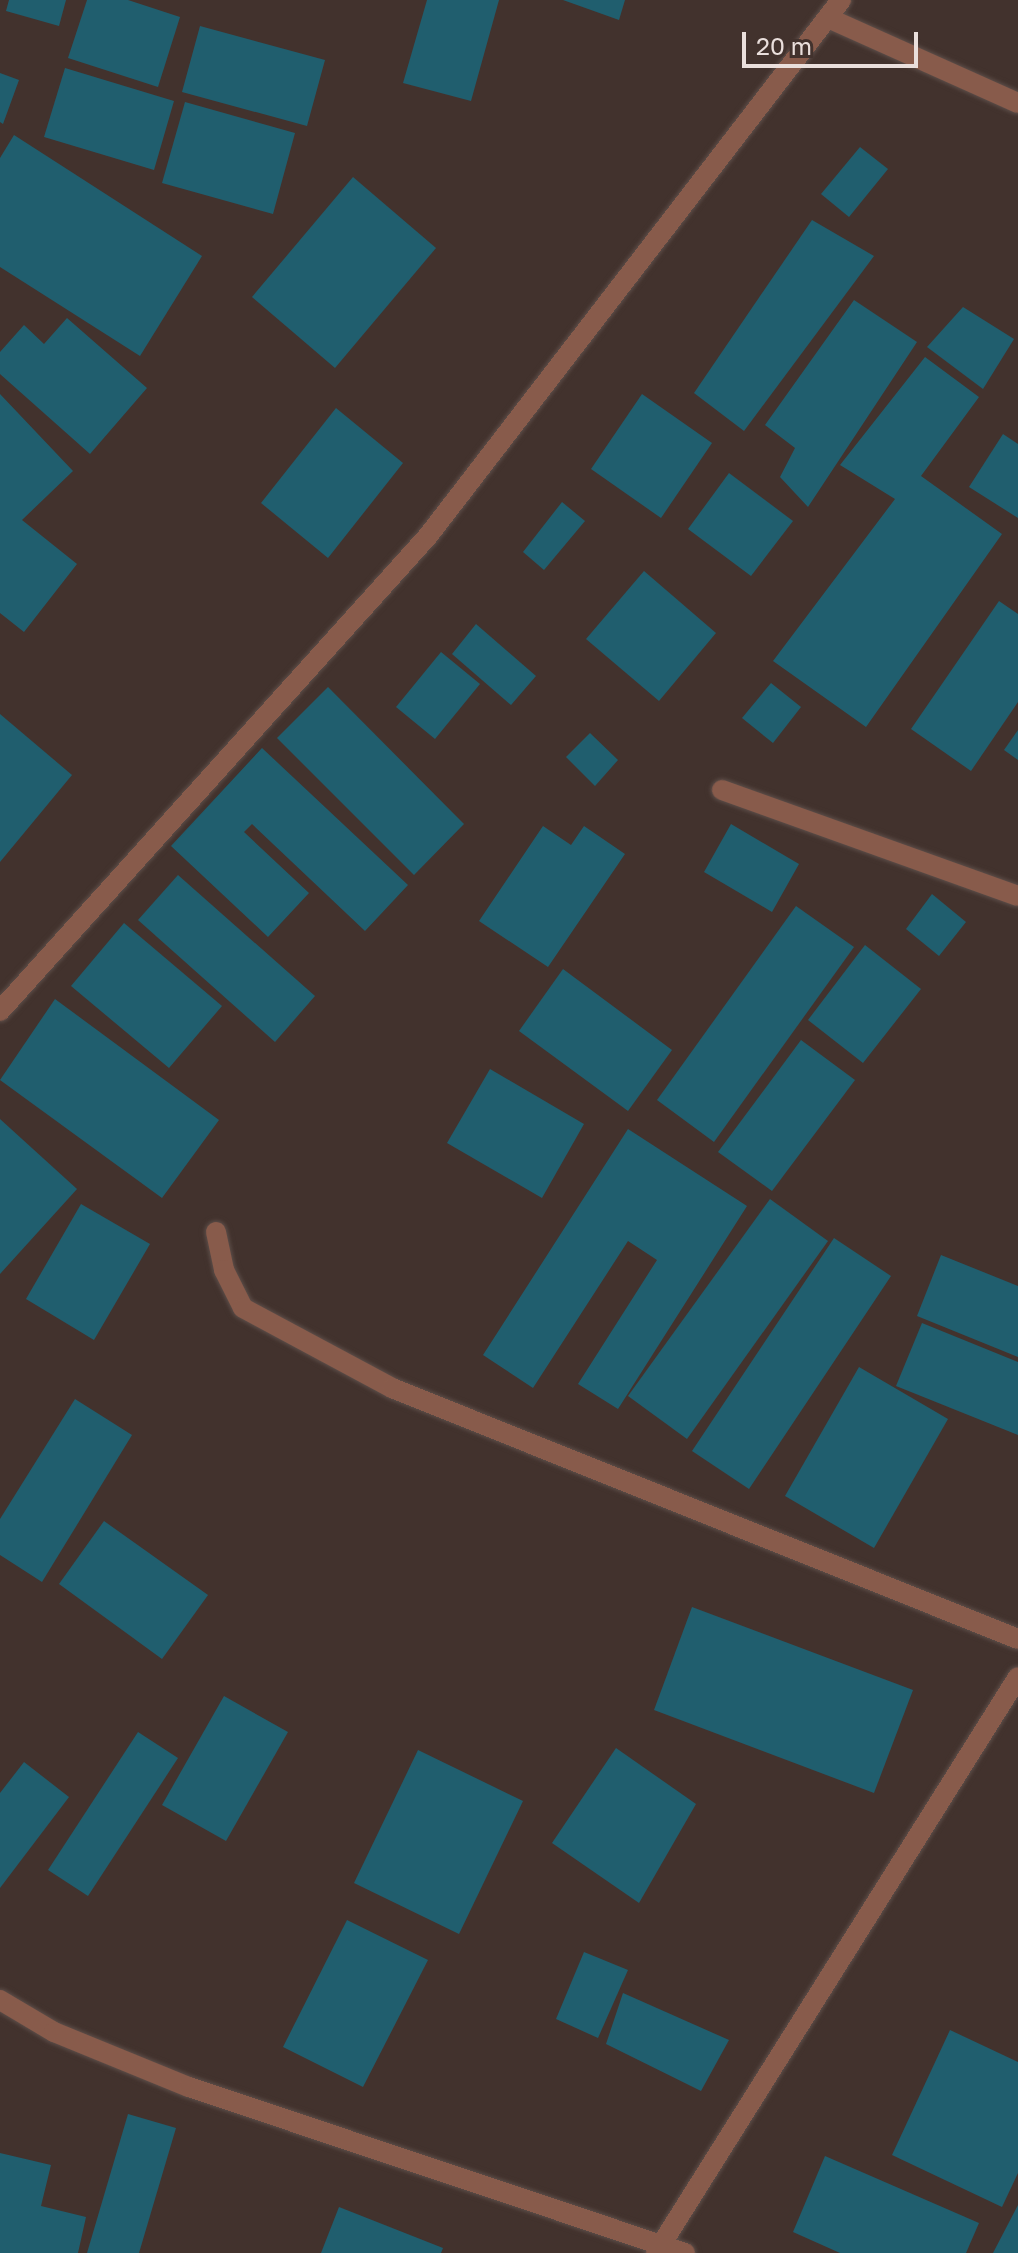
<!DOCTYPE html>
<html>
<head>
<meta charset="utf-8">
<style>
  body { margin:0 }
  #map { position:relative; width:1018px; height:2253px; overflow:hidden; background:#42322d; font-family:"Golos Text",sans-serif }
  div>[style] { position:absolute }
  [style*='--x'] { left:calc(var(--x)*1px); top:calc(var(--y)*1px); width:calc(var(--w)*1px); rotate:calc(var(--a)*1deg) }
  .building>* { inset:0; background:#205e6e }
  .roads { filter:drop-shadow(0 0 2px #5d4e49) drop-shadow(0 0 2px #5d4e49) }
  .street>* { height:20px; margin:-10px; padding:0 10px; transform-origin:10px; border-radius:10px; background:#885b4b }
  span { translate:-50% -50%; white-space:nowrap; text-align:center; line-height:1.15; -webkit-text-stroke:6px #42322d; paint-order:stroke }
  .scale { position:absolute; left:742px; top:32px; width:176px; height:36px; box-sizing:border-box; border:4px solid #eadfdc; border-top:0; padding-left:10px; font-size:24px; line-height:28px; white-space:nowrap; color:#eadfdc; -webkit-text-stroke:6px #42322d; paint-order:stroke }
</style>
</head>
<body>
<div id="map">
  <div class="building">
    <i style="clip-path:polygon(9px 0,66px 0,59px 26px,6px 11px)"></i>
    <i style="clip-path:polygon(87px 0,128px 0,180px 17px,158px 87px,68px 58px)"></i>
    <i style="clip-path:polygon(427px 0,499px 0,471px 101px,403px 83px)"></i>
    <i style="clip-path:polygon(563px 0,625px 0,619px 20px)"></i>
    <i style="clip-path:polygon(200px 26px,325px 60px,307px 126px,182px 92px)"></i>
    <i style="clip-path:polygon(65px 68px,174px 101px,154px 170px,44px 137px)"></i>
    <i style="clip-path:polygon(0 73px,19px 80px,3px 124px,0 122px)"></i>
    <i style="clip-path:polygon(185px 102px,295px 133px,273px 214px,162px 183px)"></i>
    <i style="clip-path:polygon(14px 135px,202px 256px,140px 356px,0 267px,0 158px)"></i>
    <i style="clip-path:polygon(860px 147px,888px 169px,849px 217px,821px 194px)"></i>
    <i style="clip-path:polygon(353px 177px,436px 248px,335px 368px,252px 297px)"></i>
    <i style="clip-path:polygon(812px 220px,874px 256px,744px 431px,694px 393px)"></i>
    <i style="clip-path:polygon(854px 300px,917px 342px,808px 507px,780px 477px,795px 448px,765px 425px)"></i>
    <i style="clip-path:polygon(963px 307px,1014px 339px,983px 389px,927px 347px)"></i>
    <i style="clip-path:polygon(67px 318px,147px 388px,90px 454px,0 374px,0 352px,24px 325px,44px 344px)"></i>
    <i style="clip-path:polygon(925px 357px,979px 397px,921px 476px,1002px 534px,866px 727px,773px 661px,895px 499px,840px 465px)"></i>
    <i style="clip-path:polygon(0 394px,73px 471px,22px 520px,77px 564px,24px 632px,0 613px)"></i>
    <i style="clip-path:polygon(642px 394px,712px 443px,661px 518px,591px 469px)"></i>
    <i style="clip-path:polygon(336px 408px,403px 463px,328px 558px,261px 503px)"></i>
    <i style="clip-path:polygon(1003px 434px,1018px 444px,1018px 518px,969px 487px)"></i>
    <i style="clip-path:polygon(729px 473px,793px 521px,751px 576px,688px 529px)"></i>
    <i style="clip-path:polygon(562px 502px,585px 521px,544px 570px,523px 552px)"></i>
    <i style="clip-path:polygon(644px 571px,716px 633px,659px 701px,586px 639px)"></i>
    <i style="clip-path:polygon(999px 601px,1018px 614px,1018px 702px,971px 771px,911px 729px)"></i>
    <i style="clip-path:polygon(476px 624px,536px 676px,511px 705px,452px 654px)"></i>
    <i style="clip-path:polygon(441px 652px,480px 684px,435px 739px,396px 707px)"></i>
    <i style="clip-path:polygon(771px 683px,801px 707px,773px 743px,742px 718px)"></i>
    <i style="clip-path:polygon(328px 687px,464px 824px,414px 875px,277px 738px)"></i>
    <i style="clip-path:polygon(0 714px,72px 775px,0 862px)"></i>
    <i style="clip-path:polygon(1018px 730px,1018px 760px,1004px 750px)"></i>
    <i style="clip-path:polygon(590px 733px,618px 760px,595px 786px,566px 757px)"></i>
    <i style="clip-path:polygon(262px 748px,408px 885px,365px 931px,252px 824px,244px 832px,309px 893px,268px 937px,171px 846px)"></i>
    <i style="clip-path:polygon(731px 824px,799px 864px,772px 912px,704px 872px)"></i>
    <i style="clip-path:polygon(543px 826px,571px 845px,584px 826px,625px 854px,548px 967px,479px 921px)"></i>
    <i style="clip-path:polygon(178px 875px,315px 996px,275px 1042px,138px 920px)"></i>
    <i style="clip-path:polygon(932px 894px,966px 922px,939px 956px,906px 929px)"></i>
    <i style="clip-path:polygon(796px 906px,854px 947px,714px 1142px,657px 1100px)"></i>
    <i style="clip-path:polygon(124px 923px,222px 1006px,169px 1068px,71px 986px)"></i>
    <i style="clip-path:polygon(865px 945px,921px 989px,863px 1063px,808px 1020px)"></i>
    <i style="clip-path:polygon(563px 969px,672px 1050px,628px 1111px,519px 1031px)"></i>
    <i style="clip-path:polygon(55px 999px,219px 1120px,162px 1198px,0 1080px)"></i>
    <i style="clip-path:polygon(801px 1040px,855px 1080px,772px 1191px,718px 1152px)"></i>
    <i style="clip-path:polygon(490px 1069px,584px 1124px,542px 1198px,447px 1143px)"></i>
    <i style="clip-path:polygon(0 1119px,77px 1189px,0 1274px)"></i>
    <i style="clip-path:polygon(628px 1129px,747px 1206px,618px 1409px,578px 1384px,657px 1260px,628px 1241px,533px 1388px,483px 1355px)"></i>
    <i style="clip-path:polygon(770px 1199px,828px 1241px,687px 1439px,628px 1396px)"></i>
    <i style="clip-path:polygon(81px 1204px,150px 1244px,94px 1340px,26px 1299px)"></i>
    <i style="clip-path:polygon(834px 1238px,891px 1276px,749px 1489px,692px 1451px)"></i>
    <i style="clip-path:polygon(941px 1255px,1018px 1286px,1018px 1357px,917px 1316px)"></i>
    <i style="clip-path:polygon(922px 1323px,1018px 1362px,1018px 1435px,896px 1386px)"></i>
    <i style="clip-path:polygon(859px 1367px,948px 1419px,874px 1548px,785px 1496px)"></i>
    <i style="clip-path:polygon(75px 1399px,132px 1435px,42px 1582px,0 1555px,0 1519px)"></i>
    <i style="clip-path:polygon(104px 1521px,208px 1595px,162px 1659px,59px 1584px)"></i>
    <i style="clip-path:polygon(692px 1607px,913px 1690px,874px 1793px,654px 1710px)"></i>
    <i style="clip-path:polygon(224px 1696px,288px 1732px,226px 1841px,162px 1805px)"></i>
    <i style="clip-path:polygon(138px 1732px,178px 1758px,88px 1896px,48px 1870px)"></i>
    <i style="clip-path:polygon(616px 1748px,696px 1804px,639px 1903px,552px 1843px)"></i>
    <i style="clip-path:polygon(418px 1750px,523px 1801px,459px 1934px,354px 1883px)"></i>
    <i style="clip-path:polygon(24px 1762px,69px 1797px,0 1888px,0 1793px)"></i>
    <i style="clip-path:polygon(347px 1920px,428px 1960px,363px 2087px,283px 2047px)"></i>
    <i style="clip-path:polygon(584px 1952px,628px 1970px,598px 2038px,556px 2019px)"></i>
    <i style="clip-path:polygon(623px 1993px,729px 2040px,701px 2091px,606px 2044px)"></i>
    <i style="clip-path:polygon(950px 2030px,1018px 2062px,1018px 2173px,1002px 2207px,892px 2155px)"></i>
    <i style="clip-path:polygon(128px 2114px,176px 2128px,139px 2253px,87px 2253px)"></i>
    <i style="clip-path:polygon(0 2153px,51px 2165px,41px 2206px,86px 2217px,78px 2253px,0 2253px)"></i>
    <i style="clip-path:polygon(825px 2156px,979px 2223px,966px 2253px,840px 2253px,793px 2232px)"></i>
    <i style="clip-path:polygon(1018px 2205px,1018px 2253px,993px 2253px)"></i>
    <i style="clip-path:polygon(339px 2207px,443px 2248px,441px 2253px,321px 2253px)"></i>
  </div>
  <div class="roads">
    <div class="street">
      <i style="--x:828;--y:18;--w:208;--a:24.1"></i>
      <i style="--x:722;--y:790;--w:314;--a:19.7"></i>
      <i style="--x:0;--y:1011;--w:639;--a:-47.98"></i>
      <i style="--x:428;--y:536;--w:677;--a:-52.38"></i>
      <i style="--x:216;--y:1232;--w:39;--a:78"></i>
      <i style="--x:224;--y:1270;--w:42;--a:63.4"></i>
      <i style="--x:243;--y:1308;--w:169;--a:28.2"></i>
      <i style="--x:392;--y:1388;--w:674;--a:21.85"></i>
      <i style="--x:0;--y:2000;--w:63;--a:30.7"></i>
      <i style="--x:54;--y:2032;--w:146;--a:22.2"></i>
      <i style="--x:189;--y:2087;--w:523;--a:18.5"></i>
      <i style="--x:656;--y:2253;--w:680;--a:-57.85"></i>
    </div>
  </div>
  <div class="scale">20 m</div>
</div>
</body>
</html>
